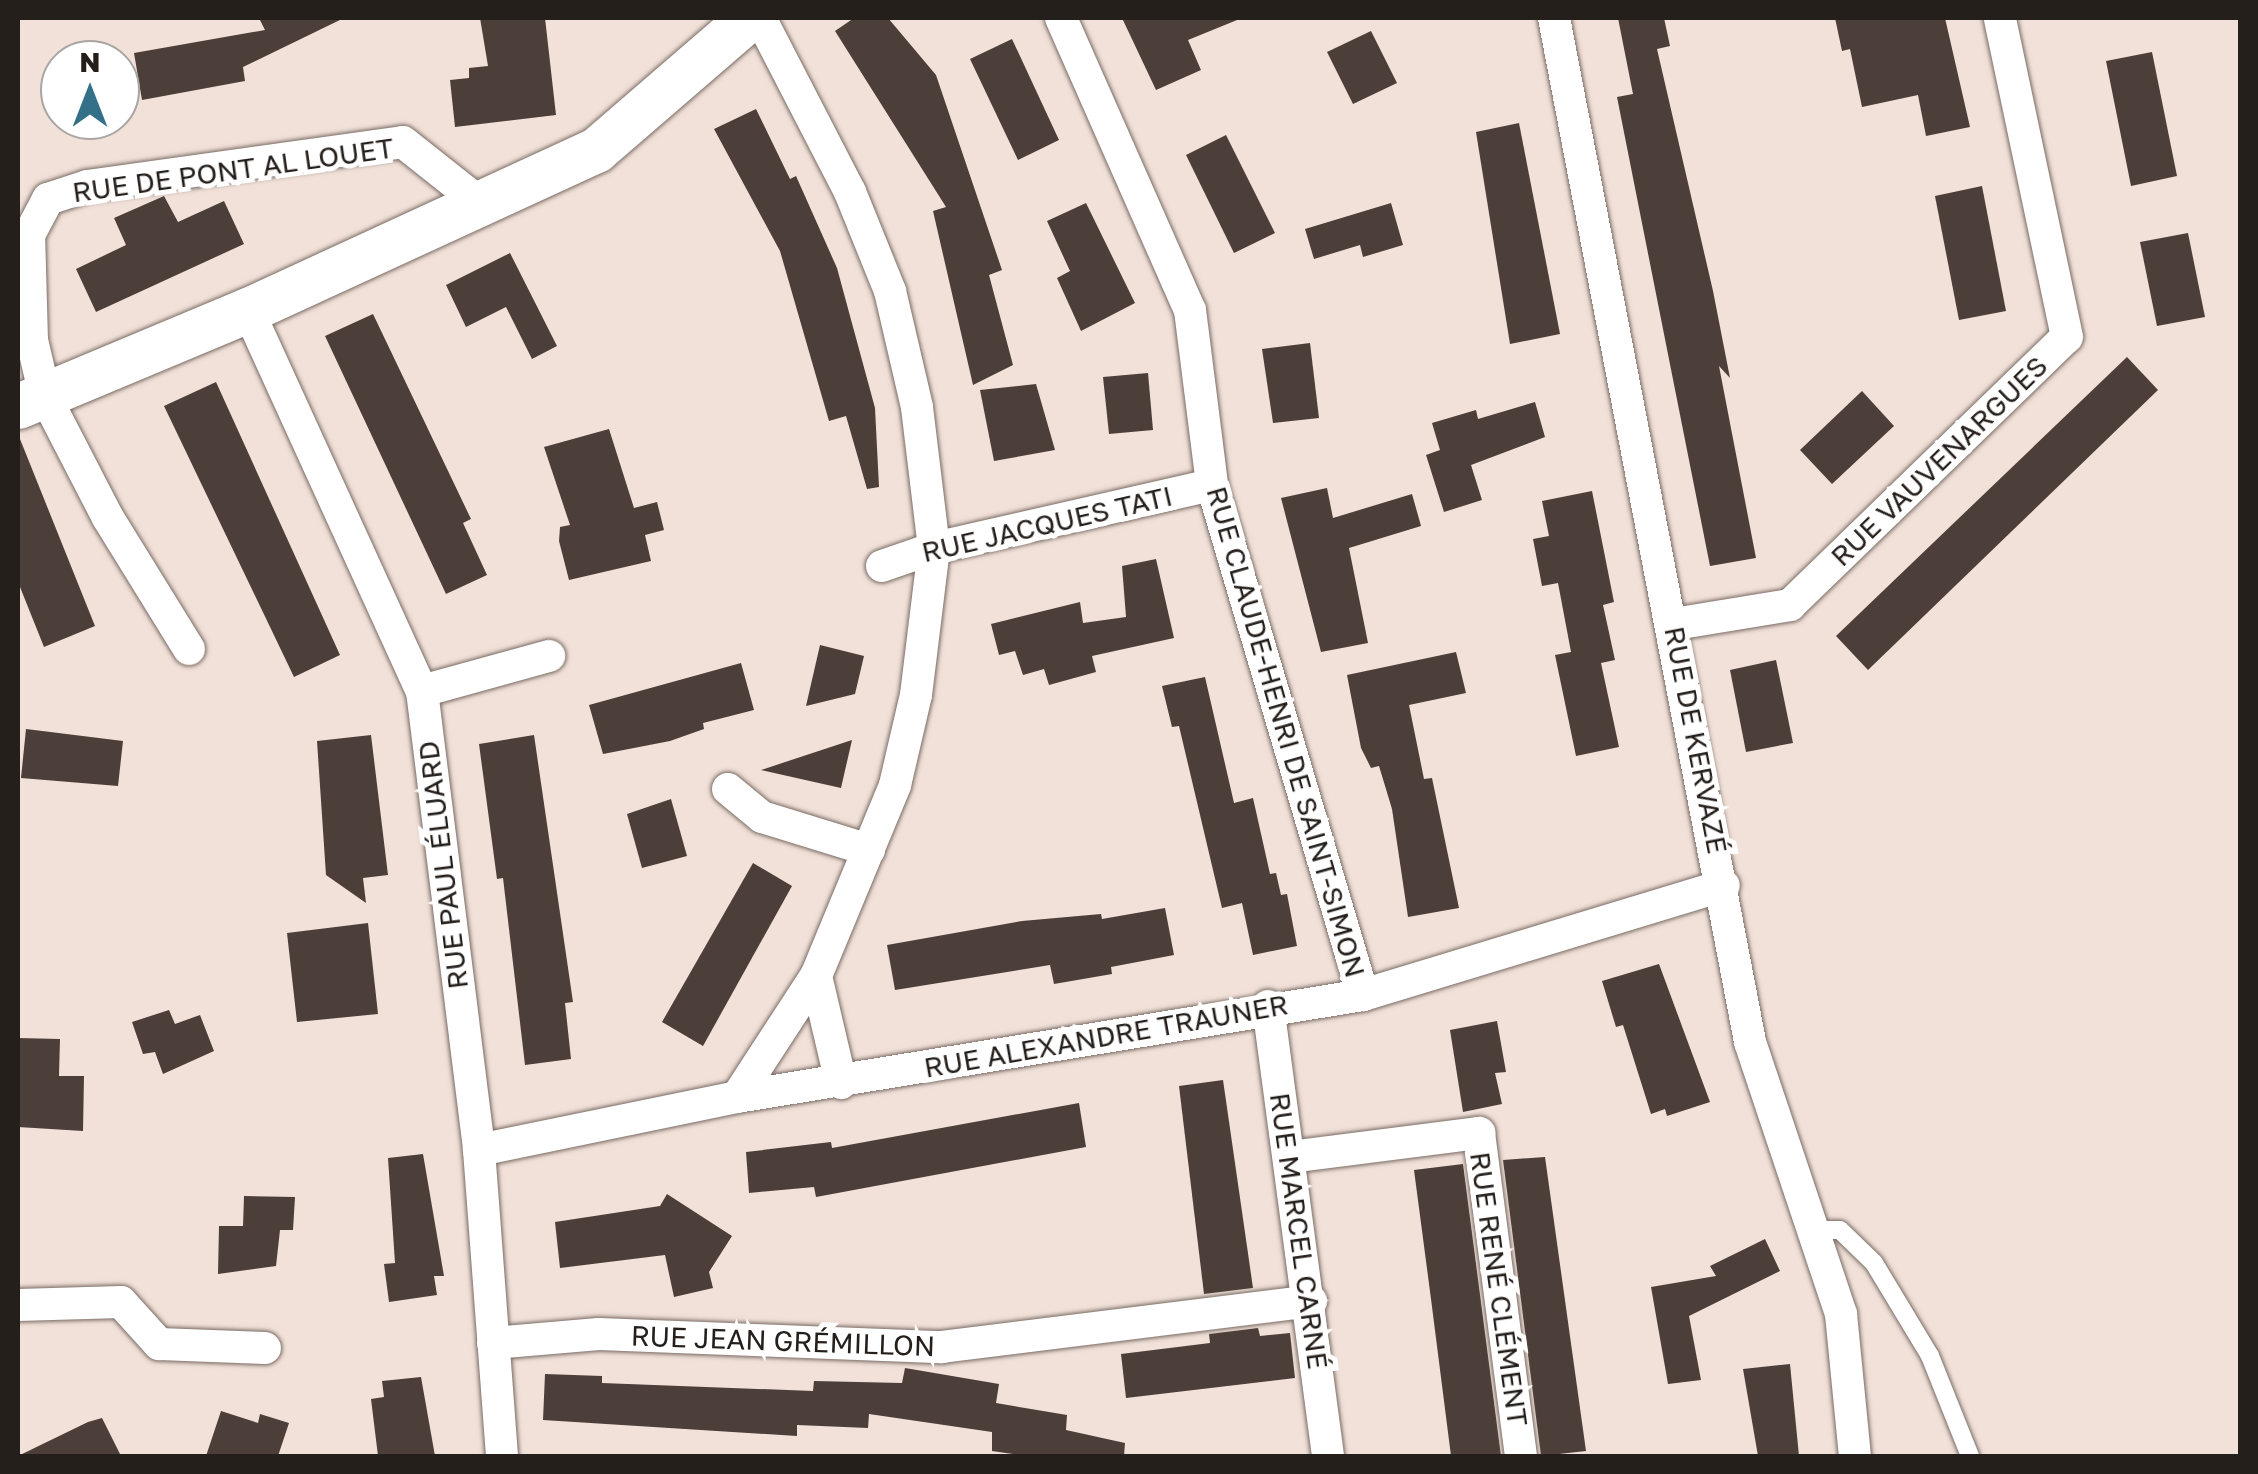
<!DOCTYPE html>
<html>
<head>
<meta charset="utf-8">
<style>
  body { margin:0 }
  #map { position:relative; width:2258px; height:1474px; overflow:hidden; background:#f1e1d9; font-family:"Golos Text",sans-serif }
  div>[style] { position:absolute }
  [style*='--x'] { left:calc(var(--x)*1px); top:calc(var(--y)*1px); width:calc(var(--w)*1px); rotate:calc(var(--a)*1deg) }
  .building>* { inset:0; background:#4c3e38 }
  .roads { filter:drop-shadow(0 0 2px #796b64) drop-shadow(0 0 2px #796b64) }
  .lane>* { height:18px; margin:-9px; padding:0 9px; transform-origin:9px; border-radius:9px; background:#fff }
  .street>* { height:32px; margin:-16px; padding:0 16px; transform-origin:16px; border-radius:16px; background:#fff }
  .secondary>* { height:45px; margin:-22.5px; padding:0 22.5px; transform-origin:22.5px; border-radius:22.5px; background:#fff }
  span { translate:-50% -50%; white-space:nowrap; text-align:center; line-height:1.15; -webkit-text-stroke:10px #fff; paint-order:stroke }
  .street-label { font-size:28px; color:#251f1c }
  .frame { position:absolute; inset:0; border:20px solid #251f1c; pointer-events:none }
  .north { position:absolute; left:40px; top:40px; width:100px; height:100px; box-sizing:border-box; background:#fff; border:2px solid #a8a5a4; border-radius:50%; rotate:0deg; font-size:28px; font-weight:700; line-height:40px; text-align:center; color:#251f1c }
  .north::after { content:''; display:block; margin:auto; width:35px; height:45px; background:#347088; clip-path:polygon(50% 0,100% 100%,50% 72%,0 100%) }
</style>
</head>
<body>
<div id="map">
  <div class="building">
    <i style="clip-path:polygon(259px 18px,344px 18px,243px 67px,245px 81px,142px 100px,134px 53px,265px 30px)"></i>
    <i style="clip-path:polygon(480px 18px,545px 18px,556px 115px,455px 127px,450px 80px,469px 78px,469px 68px,488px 66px)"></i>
    <i style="clip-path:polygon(854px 18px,888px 18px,936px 75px,1002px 270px,989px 275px,1013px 365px,973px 385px,933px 211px,946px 207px,835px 31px)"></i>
    <i style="clip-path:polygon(1122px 18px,1242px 18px,1188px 40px,1201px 70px,1156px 90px)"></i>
    <i style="clip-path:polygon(1618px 18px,1664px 18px,1670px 46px,1657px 49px,1713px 291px,1730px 378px,1719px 366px,1756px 558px,1710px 566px,1617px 97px,1633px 94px)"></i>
    <i style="clip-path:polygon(1835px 18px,1945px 18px,1970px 127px,1926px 136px,1918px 95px,1862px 107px,1850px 49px,1842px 51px)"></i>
    <i style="clip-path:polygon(1371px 31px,1397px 83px,1353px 104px,1327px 52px)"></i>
    <i style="clip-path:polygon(1012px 39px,1059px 140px,1018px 160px,970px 59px)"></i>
    <i style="clip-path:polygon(2152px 52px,2177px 176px,2131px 186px,2106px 61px)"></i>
    <i style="clip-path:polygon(756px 109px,790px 179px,796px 176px,837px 268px,875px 408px,879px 487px,867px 489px,846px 416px,829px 421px,780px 251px,714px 129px)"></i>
    <i style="clip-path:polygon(1519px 123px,1560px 334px,1510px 344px,1476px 132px)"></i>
    <i style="clip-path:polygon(1226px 135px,1275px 233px,1234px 253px,1186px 155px)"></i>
    <i style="clip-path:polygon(1982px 186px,2006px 311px,1959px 320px,1935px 196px)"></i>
    <i style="clip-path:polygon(164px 196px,178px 222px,224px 201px,244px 244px,96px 312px,76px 269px,126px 245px,114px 218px)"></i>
    <i style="clip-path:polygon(1086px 203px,1135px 303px,1081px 331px,1057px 278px,1070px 271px,1047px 221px)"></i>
    <i style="clip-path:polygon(1391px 203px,1403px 245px,1363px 257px,1360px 245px,1314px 259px,1305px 229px)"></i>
    <i style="clip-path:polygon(2188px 233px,2205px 317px,2157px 326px,2140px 242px)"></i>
    <i style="clip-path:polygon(510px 253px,557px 346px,532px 359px,506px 307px,466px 327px,446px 285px)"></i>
    <i style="clip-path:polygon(373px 314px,471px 519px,463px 523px,487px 575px,446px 594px,325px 336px)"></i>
    <i style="clip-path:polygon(1310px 343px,1319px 418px,1273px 423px,1262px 349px)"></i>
    <i style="clip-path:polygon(2127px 357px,2158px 390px,1868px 670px,1836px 636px)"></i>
    <i style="clip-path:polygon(1148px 373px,1153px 430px,1109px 434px,1103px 377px)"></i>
    <i style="clip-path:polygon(216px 382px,340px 655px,294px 677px,164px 406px)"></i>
    <i style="clip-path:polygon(1036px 384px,1055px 450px,994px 461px,980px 390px)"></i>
    <i style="clip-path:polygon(1862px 391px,1894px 426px,1832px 484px,1800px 450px)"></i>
    <i style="clip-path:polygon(1535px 402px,1545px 437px,1471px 465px,1482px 500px,1444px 512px,1426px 455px,1440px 450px,1432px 423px,1476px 410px,1478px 419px)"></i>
    <i style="clip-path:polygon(609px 429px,634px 508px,657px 502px,664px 530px,645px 535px,651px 561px,569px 580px,559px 541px,560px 527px,570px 525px,544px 447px)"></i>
    <i style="clip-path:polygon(18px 434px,95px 626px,44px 647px,18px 582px)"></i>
    <i style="clip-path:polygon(1327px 488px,1333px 518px,1412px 494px,1421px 526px,1349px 548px,1368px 643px,1321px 652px,1281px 498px)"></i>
    <i style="clip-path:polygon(1592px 491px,1614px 602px,1603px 605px,1615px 660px,1601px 663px,1619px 747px,1576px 756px,1555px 655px,1571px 652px,1558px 583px,1542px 586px,1533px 539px,1549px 536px,1542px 501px)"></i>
    <i style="clip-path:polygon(1156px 559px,1174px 638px,1092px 656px,1096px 672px,1049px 685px,1044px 669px,1023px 675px,1015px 651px,999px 655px,991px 624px,1080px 602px,1083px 623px,1126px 617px,1122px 566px)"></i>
    <i style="clip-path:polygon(820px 645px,864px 656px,855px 694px,806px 706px)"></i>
    <i style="clip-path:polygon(1456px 652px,1466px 693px,1409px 705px,1424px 779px,1432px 778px,1459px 908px,1408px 917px,1392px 809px,1379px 766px,1371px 768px,1361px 748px,1347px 675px)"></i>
    <i style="clip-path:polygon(1776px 660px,1793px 743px,1746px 752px,1730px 670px)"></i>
    <i style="clip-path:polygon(741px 663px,754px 710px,703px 723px,704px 729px,670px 741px,603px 754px,589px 705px)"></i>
    <i style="clip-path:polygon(1205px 677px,1234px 803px,1253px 798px,1270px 874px,1276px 873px,1281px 895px,1287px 894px,1297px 946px,1253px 955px,1242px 903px,1222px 908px,1179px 726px,1172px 727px,1162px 686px)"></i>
    <i style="clip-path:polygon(26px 729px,123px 741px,118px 786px,21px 778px)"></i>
    <i style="clip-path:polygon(371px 735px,388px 875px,363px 878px,366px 903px,326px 875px,317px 741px)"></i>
    <i style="clip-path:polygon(534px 735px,573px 1002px,565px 1003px,571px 1059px,525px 1065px,503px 878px,497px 879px,479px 744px)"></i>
    <i style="clip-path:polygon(852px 740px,841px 788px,761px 770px)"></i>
    <i style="clip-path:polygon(671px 799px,687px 856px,642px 868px,627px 814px)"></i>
    <i style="clip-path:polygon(753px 863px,792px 886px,703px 1046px,662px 1022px)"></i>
    <i style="clip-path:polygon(1165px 908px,1174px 955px,1111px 967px,1112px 974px,1054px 984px,1050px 965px,895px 990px,887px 945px,1022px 921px,1101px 914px,1102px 919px)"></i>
    <i style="clip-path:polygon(368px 923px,378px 1014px,297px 1022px,287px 933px)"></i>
    <i style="clip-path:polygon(1659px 964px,1710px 1102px,1667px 1116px,1665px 1109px,1651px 1114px,1623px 1025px,1616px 1027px,1602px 981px)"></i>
    <i style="clip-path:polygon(169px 1010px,175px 1024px,200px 1015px,214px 1051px,163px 1074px,155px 1052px,143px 1054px,132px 1022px)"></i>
    <i style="clip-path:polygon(1497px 1021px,1506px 1072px,1495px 1073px,1502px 1104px,1463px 1112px,1450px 1030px)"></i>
    <i style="clip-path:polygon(18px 1038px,60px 1039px,59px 1076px,84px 1076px,83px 1131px,18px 1127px)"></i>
    <i style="clip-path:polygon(1223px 1080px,1253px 1288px,1204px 1294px,1179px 1086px)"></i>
    <i style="clip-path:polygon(1079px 1103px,1086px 1147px,816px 1197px,814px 1187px,749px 1193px,746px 1152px,831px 1142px,832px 1148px)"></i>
    <i style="clip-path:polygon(423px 1154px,444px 1276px,434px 1276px,437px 1295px,389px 1302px,384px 1264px,395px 1263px,388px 1158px)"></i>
    <i style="clip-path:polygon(1545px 1157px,1586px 1451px,1541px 1456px,1503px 1160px)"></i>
    <i style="clip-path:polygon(1463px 1164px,1501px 1456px,1451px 1456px,1431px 1299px,1414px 1170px)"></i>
    <i style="clip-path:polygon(667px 1194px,732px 1236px,709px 1272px,713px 1288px,674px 1297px,665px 1255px,560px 1268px,555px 1222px,660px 1206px)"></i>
    <i style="clip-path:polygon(244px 1196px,295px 1197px,293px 1230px,280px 1230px,276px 1266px,218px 1274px,219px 1226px,243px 1226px)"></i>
    <i style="clip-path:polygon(1765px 1239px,1780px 1271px,1689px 1316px,1701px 1380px,1668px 1384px,1651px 1287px,1716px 1276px,1710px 1266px)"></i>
    <i style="clip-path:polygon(1258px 1328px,1260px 1336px,1290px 1333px,1295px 1378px,1126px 1398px,1121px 1354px,1210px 1343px,1209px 1334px)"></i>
    <i style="clip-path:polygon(1790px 1364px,1799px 1456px,1758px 1456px,1743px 1369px)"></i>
    <i style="clip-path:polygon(905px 1368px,999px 1384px,996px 1403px,1067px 1415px,1066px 1430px,1125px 1443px,1124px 1456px,1026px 1456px,992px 1451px,992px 1432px,869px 1414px,868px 1428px,797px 1425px,797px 1436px,543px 1420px,545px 1374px,602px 1376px,602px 1383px,813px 1391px,814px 1381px,902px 1383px)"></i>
    <i style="clip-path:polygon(421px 1377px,435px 1456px,378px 1456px,371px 1399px,384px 1397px,382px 1381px)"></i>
    <i style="clip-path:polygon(221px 1411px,258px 1423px,260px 1414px,289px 1423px,278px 1456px,206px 1456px)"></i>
    <i style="clip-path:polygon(102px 1418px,121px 1456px,18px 1456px,88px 1422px)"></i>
  </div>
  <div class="roads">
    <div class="lane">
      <i style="--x:1813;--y:1230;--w:27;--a:0"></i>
      <i style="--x:1840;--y:1230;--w:47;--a:44.1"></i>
      <i style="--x:1874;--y:1263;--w:109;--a:58.9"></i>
      <i style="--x:1930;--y:1356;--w:108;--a:68.2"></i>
    </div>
    <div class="street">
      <i style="--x:1061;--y:18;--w:319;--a:66.2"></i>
      <i style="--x:1190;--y:310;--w:176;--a:82.8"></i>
      <i style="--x:1212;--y:485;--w:532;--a:73.51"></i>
      <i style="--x:1554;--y:18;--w:1043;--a:79.16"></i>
      <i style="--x:1750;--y:1042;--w:287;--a:71.5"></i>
      <i style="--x:1841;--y:1314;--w:143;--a:84.4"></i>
      <i style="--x:248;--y:310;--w:419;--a:65.5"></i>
      <i style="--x:422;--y:691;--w:463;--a:82.9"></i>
      <i style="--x:479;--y:1150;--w:307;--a:85.7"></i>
      <i style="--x:882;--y:566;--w:55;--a:-19.1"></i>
      <i style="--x:934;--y:548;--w:285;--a:-12.8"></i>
      <i style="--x:1674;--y:624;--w:118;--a:-9.3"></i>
      <i style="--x:1790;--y:605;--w:385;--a:-44.1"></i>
      <i style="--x:2067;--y:337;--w:326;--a:-101.9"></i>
      <i style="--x:189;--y:649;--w:154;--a:-121.7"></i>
      <i style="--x:108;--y:518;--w:137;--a:-117.3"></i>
      <i style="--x:45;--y:396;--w:57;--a:-103.1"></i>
      <i style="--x:32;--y:340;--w:105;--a:-91.6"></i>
      <i style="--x:29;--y:235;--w:41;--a:-62.2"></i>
      <i style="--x:48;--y:199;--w:41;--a:-18.4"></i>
      <i style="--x:87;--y:186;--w:319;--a:-7.9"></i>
      <i style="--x:403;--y:142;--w:98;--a:38.4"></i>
      <i style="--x:422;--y:691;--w:132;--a:-15.4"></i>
      <i style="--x:728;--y:789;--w:44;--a:39.5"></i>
      <i style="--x:762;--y:817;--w:112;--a:17.1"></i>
      <i style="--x:816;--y:976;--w:110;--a:76.8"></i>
      <i style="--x:1268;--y:1006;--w:454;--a:82.4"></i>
      <i style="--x:737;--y:1097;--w:145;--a:-56.9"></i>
      <i style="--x:816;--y:976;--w:207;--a:-67.5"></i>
      <i style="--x:895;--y:785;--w:92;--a:-76.9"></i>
      <i style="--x:916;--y:695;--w:148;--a:-83"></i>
      <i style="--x:934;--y:548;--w:142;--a:-96.9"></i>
      <i style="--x:917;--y:407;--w:119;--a:-103.1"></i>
      <i style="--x:890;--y:291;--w:107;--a:-112"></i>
      <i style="--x:850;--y:192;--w:196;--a:-117.3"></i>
      <i style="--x:479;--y:1150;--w:263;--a:-11.6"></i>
      <i style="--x:737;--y:1097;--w:634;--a:-9.25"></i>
      <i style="--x:1363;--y:995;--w:377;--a:-16.9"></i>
      <i style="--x:1289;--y:1157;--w:192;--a:-7.2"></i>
      <i style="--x:1479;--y:1133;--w:326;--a:82.6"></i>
      <i style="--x:18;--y:1305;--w:103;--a:-1.7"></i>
      <i style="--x:121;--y:1302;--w:57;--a:47.9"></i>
      <i style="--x:159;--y:1344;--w:106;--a:2.2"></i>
      <i style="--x:493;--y:1343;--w:106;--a:-4.9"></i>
      <i style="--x:599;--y:1334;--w:343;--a:2.2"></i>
      <i style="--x:942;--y:1347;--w:372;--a:-7.1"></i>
    </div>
    <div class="secondary">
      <i style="--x:18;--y:406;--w:249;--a:-22.7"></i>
      <i style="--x:248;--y:310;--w:383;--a:-24.7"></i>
      <i style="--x:596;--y:150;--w:202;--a:-40.8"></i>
    </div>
  </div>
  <div class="street-label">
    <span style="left:233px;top:170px;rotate:-8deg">RUE DE PONT AL LOUET</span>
    <span style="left:1939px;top:461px;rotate:-44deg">RUE VAUVENARGUES</span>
    <span style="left:1047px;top:524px;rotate:-13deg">RUE JACQUES TATI</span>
    <span style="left:1286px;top:732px;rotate:74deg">RUE CLAUDE-HENRI DE SAINT-SIMON</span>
    <span style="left:1696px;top:740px;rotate:79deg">RUE DE KERVAZÉ</span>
    <span style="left:443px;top:865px;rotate:-97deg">RUE PAUL ÉLUARD</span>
    <span style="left:1106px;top:1036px;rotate:-10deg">RUE ALEXANDRE TRAUNER</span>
    <span style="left:1299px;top:1231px;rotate:82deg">RUE MARCEL CARNÉ</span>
    <span style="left:1499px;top:1289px;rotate:82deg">RUE RENÉ CLÉMENT</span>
    <span style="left:783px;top:1341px;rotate:2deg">RUE JEAN GRÉMILLON</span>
  </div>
  <div class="frame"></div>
  <div class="north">N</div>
</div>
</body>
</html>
